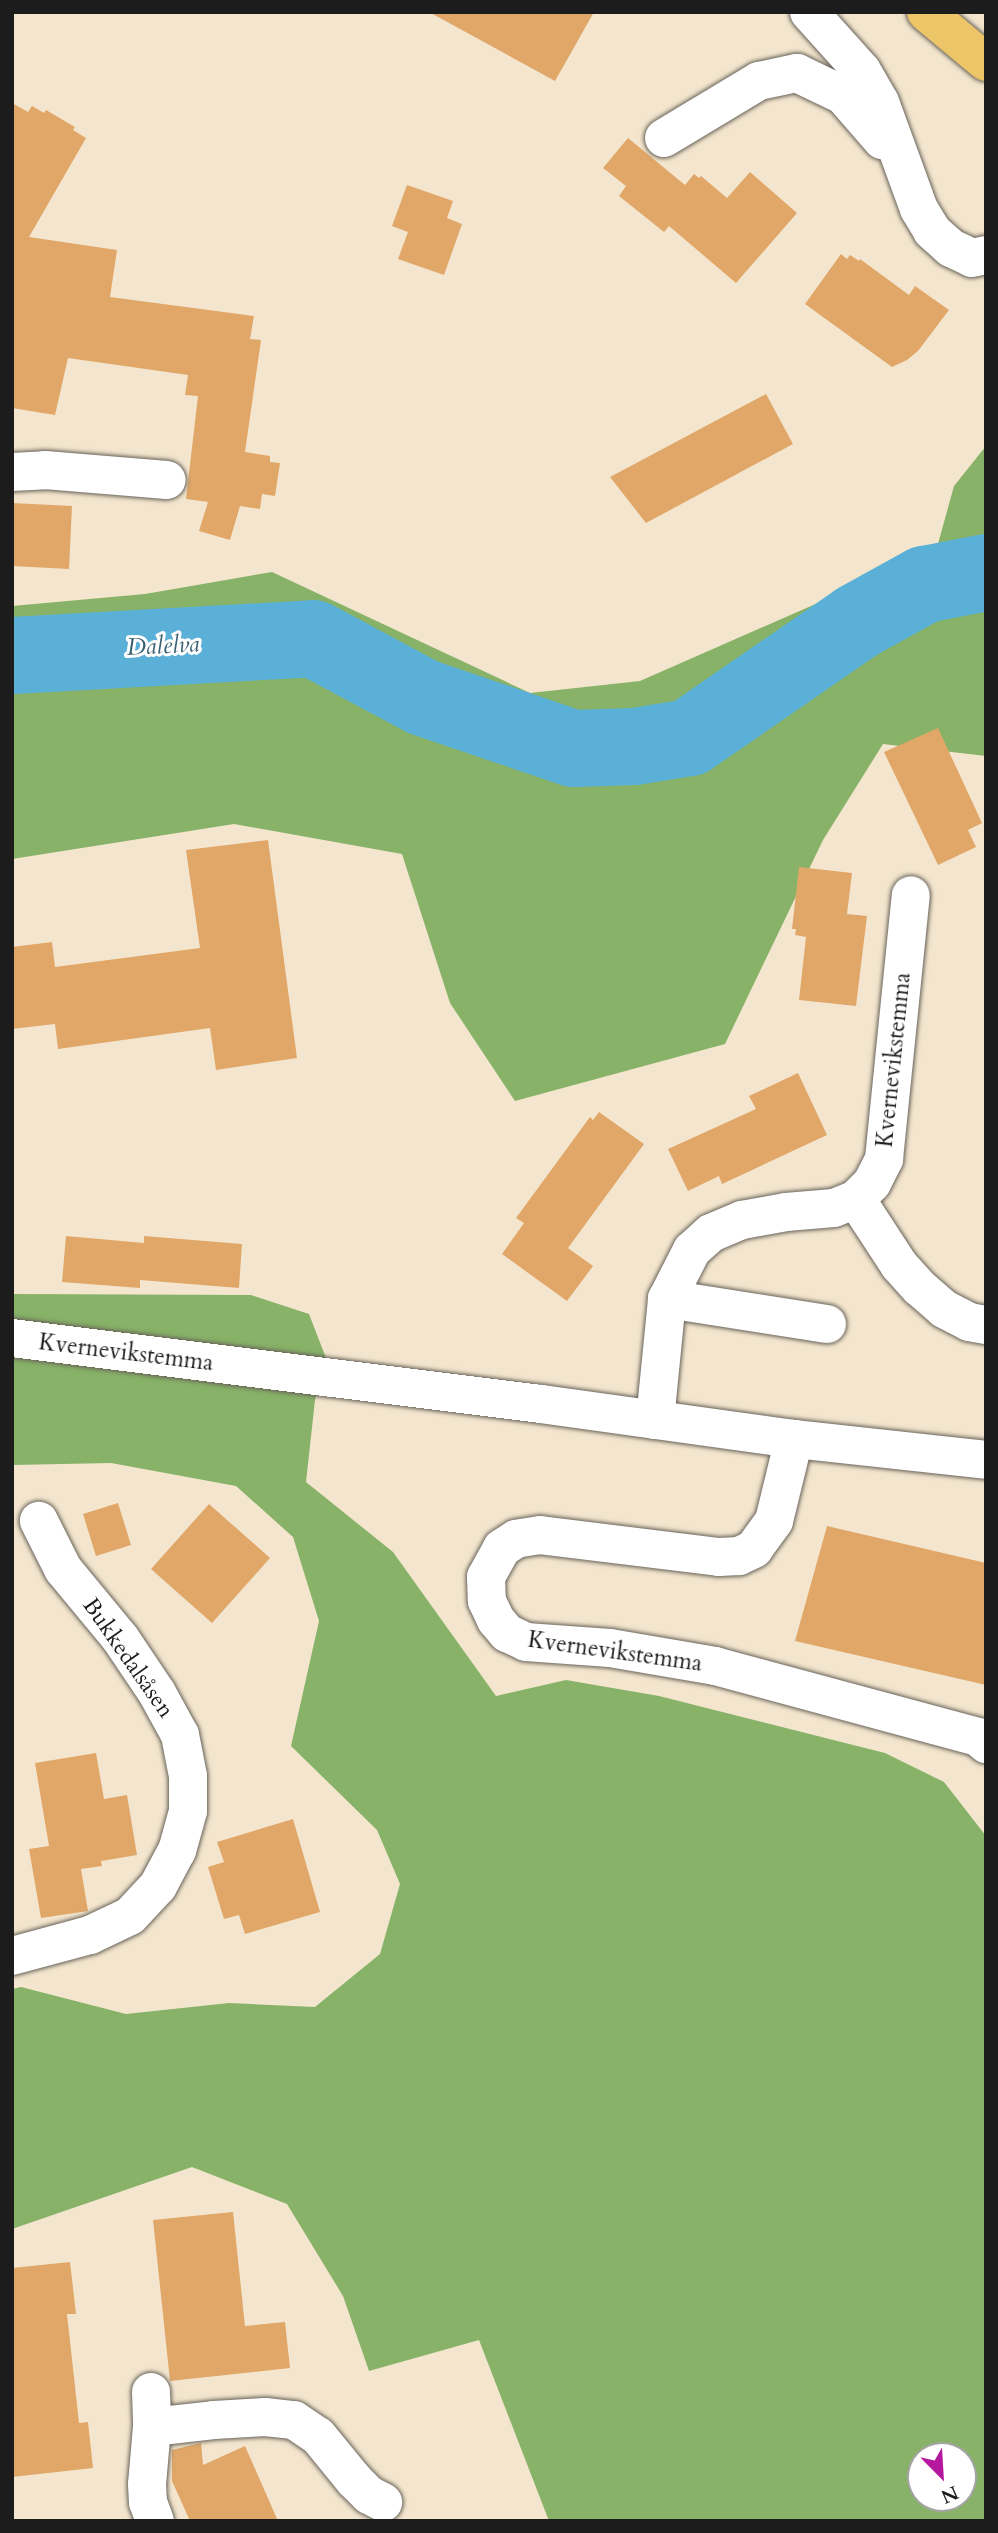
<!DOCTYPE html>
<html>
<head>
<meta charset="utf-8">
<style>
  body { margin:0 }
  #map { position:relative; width:998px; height:2533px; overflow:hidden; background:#f4e6ce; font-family:Cardo,serif }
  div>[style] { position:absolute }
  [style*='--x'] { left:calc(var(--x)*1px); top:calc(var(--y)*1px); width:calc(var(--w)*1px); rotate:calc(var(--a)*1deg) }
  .forest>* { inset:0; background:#87b268 }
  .river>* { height:77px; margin:-38.5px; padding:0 38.5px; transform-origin:38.5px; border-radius:38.5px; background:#5ab0d7 }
  .building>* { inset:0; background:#e0a769 }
  .roads { filter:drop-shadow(0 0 2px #68635a) drop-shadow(0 0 2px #68635a) }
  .minor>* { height:38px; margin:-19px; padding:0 19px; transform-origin:19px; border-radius:19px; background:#fff }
  .major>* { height:38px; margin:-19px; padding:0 19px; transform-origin:19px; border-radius:19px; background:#edc569 }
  span { translate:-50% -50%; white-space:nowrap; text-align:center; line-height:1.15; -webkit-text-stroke:6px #fff; paint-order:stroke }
  .street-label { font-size:23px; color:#1c1c1c }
  .water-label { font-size:24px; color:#385f70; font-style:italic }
  .frame { position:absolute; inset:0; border:14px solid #1c1c1c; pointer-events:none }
  .north { position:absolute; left:907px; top:2442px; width:70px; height:70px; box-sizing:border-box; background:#fff; border:2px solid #a4a4a4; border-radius:50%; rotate:156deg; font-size:19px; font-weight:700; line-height:28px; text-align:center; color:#1c1c1c }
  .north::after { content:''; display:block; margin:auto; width:24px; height:32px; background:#b5179e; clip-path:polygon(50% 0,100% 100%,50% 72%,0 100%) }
</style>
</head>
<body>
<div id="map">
  <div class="forest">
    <i style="clip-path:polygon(986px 446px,986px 756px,883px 744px,823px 840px,725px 1044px,515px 1101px,450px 1003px,402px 854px,234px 824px,12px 859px,12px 606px,145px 594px,272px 572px,530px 693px,640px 681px,936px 551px,954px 486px)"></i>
    <i style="clip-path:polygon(evenodd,12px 1294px,251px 1295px,309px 1314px,326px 1358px,315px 1400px,306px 1482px,393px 1552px,496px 1696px,566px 1680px,659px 1696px,885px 1753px,944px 1782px,986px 1836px,986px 2521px,549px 2521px,479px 2340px,369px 2371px,343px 2296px,287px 2204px,192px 2167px,12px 2229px,12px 1989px,21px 1987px,126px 2014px,229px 2003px,315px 2007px,380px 1954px,400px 1884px,377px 1830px,291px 1746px,319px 1621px,293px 1537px,236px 1486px,111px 1463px,12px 1465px,12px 1294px,921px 2456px,963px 2456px,963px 2498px,921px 2498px,921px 2456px)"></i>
  </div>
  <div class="river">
    <i style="--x:12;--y:655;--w:301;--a:-3.2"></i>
    <i style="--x:313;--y:638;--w:125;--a:28.2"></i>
    <i style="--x:423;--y:697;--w:158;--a:18.8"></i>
    <i style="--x:573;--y:748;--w:61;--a:-1.9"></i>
    <i style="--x:634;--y:746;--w:56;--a:-9.3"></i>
    <i style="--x:689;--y:737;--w:204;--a:-34.6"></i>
    <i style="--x:857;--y:621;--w:77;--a:-28.9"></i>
    <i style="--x:924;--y:584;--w:63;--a:-11"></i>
  </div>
  <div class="building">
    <i style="clip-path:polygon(429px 12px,594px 12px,555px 81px)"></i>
    <i style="clip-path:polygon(12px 103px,28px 112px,32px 106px,44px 113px,46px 110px,75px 127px,73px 130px,86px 138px,29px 237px,117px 250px,110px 297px,254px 316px,250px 339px,261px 340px,245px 452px,270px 456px,270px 462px,280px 463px,275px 496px,262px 494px,260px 509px,240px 506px,230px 540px,199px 531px,208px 502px,186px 499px,198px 396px,185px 395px,188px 375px,68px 358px,55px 415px,12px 408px)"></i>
    <i style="clip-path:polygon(628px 138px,685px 185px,694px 174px,699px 178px,701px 176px,727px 198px,750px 172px,797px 213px,736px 283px,669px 226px,664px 232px,619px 196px,626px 186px,603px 168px)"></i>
    <i style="clip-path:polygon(407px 185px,453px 201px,447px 218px,462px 224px,444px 275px,398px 259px,408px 232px,392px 226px)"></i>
    <i style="clip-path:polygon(841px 254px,847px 259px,850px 255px,859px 261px,860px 259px,909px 295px,915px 286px,949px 310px,918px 351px,907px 360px,892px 367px,805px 304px)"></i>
    <i style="clip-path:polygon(766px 394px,793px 444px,646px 523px,610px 477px)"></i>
    <i style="clip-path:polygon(12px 503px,72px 506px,69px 569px,12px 566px)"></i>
    <i style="clip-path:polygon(938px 728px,982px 823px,968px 830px,976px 847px,938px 865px,884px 752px)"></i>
    <i style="clip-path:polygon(268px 840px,297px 1058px,216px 1070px,210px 1028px,58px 1049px,55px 1024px,12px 1029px,12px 947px,52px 942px,55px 967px,200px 948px,186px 850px)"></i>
    <i style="clip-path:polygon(799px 867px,852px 873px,847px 914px,867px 916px,856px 1006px,799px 1000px,806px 937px,795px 935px,796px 929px,792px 929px)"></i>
    <i style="clip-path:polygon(798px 1073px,827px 1135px,722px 1184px,719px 1176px,688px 1191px,668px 1149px,756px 1109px,749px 1096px)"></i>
    <i style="clip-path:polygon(599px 1112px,644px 1144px,568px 1248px,593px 1266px,567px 1301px,502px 1254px,524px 1223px,516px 1218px,590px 1117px,593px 1120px)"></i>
    <i style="clip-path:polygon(66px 1236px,144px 1243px,144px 1236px,242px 1244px,239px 1288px,140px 1280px,140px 1288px,62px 1282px)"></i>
    <i style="clip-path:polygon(118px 1503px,131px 1545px,96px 1556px,83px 1514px)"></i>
    <i style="clip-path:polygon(209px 1504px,270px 1558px,212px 1623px,151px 1569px)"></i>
    <i style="clip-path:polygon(827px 1526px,986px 1563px,986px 1685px,795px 1641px)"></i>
    <i style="clip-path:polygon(96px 1753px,104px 1799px,127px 1795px,137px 1855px,101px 1861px,102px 1866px,81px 1869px,88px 1911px,41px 1918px,29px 1849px,49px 1846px,35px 1763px)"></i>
    <i style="clip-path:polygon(293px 1819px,320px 1912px,245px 1934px,239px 1915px,224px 1919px,208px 1867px,224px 1862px,217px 1842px)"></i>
    <i style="clip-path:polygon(233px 2212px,245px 2326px,285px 2322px,290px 2368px,170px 2381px,153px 2220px)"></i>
    <i style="clip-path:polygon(70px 2262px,76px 2314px,67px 2314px,79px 2423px,88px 2422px,93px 2468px,12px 2477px,12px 2268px)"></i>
    <i style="clip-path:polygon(201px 2443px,203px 2465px,245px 2446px,278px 2521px,190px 2521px,172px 2481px,172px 2450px)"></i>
  </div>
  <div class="roads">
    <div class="minor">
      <i style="--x:809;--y:12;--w:79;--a:48.1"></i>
      <i style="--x:862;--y:71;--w:36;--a:60"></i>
      <i style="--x:880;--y:102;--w:114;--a:70"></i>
      <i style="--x:919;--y:209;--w:26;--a:59"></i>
      <i style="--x:932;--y:231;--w:25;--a:42"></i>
      <i style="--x:951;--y:248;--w:23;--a:25"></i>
      <i style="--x:972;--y:258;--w:14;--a:-12"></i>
      <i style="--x:664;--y:138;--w:111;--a:-31"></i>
      <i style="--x:759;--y:81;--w:39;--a:-12"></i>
      <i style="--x:797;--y:73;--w:51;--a:25.6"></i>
      <i style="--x:843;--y:95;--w:60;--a:49.1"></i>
      <i style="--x:12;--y:472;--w:33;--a:-3"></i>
      <i style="--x:45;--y:470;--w:122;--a:4.7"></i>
      <i style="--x:856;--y:1199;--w:79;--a:56.9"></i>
      <i style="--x:899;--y:1265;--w:31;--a:48"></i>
      <i style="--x:920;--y:1288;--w:32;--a:41"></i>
      <i style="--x:944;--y:1309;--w:28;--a:27"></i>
      <i style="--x:969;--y:1322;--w:17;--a:10"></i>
      <i style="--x:667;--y:1299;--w:162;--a:8.9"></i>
      <i style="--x:12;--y:1338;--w:533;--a:7.11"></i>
      <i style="--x:541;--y:1404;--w:255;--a:7.9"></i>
      <i style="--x:794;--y:1439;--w:193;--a:6.2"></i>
      <i style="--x:655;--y:1420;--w:122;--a:-84.3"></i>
      <i style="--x:667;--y:1299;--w:55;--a:-63"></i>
      <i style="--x:692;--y:1250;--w:25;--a:-42"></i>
      <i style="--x:711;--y:1233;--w:34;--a:-23"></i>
      <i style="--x:742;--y:1220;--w:45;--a:-10.3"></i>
      <i style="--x:786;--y:1212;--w:48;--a:-4.8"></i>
      <i style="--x:834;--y:1208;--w:24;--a:-22"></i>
      <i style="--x:856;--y:1199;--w:23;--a:-45"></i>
      <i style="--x:872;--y:1183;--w:27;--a:-63"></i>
      <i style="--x:884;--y:1159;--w:265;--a:-84.2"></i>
      <i style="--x:794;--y:1439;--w:84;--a:103.7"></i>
      <i style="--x:774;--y:1521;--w:34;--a:126"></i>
      <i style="--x:754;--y:1549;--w:17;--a:155"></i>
      <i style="--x:739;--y:1556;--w:20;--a:177"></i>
      <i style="--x:719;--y:1557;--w:180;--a:-173"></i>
      <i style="--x:540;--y:1535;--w:24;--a:171"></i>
      <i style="--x:516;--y:1539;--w:17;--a:147"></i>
      <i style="--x:502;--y:1548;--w:33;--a:119"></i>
      <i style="--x:486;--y:1577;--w:24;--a:88"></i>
      <i style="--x:487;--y:1601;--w:21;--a:65"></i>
      <i style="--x:496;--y:1620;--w:17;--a:50"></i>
      <i style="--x:507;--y:1633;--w:21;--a:25"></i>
      <i style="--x:526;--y:1642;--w:84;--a:4.1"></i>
      <i style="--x:610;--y:1648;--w:107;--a:9.7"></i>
      <i style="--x:715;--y:1666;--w:272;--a:15.1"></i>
      <i style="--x:978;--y:1737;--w:11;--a:41"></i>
      <i style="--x:12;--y:1956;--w:81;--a:-15.1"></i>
      <i style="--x:90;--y:1935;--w:44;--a:-25.4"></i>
      <i style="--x:130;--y:1916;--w:41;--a:-47"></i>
      <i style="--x:158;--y:1886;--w:40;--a:-62"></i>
      <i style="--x:177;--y:1851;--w:41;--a:-74.6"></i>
      <i style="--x:188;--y:1811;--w:35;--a:-90"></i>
      <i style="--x:188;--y:1776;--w:42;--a:-101"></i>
      <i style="--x:180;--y:1735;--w:48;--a:-118.7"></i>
      <i style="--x:157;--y:1693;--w:66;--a:-123.9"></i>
      <i style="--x:120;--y:1638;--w:89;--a:-129.6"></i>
      <i style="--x:63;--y:1569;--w:54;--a:-116.6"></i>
      <i style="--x:151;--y:2392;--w:35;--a:88"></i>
      <i style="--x:152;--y:2427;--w:57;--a:95"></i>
      <i style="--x:147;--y:2484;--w:18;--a:87"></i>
      <i style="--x:148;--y:2502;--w:20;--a:70"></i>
      <i style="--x:152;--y:2427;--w:62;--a:-6.4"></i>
      <i style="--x:214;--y:2420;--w:51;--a:-3.4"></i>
      <i style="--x:265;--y:2417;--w:29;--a:6"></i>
      <i style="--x:294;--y:2420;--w:29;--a:34"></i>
      <i style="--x:318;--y:2436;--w:57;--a:50.7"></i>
      <i style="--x:354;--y:2480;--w:21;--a:45"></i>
      <i style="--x:369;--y:2495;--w:16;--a:27"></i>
    </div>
    <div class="major">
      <i style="--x:926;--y:12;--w:78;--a:39.8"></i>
    </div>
  </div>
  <div class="street-label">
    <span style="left:894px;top:1060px;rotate:-84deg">Kvernevikstemma</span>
    <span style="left:126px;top:1353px;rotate:7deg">Kvernevikstemma</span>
    <span style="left:615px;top:1652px;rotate:8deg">Kvernevikstemma</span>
    <span style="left:128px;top:1658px;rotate:55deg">Bukkedalsåsen</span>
  </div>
  <div class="water-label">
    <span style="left:163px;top:646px;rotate:-3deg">Dalelva</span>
  </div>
  <div class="frame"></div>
  <div class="north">N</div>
</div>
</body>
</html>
